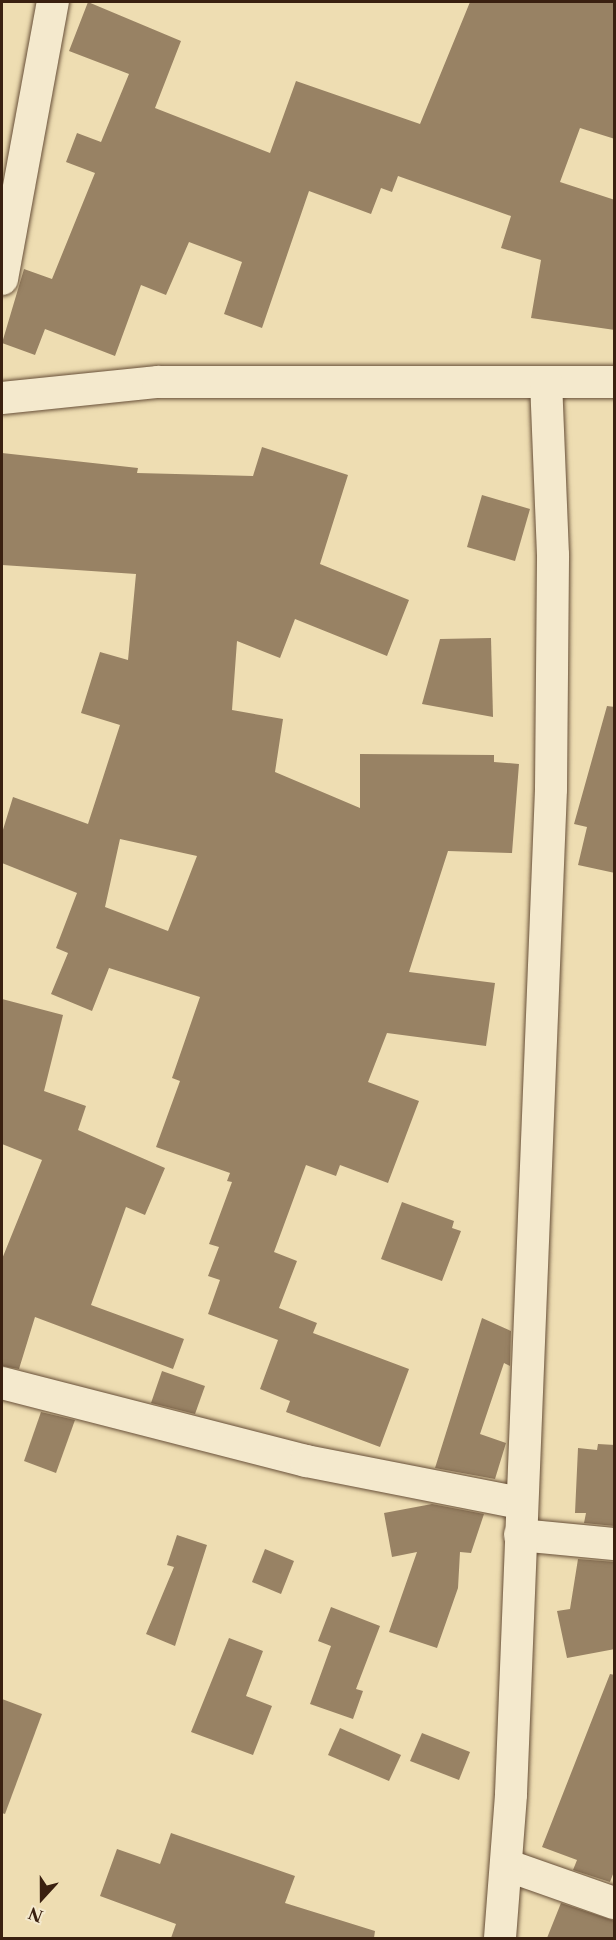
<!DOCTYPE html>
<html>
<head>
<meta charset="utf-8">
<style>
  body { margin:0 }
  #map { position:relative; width:616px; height:1940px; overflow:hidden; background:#eeddb2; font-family:"Libre Caslon Text",serif }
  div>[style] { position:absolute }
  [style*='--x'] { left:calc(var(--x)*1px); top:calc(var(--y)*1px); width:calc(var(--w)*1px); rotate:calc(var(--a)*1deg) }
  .building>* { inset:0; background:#988264 }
  .roads { filter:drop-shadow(0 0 2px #674f38) drop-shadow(0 0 2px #674f38) }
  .street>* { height:32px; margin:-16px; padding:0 16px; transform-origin:16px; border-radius:16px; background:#f4e9cd }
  span { translate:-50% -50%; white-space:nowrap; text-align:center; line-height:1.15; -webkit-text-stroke:5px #f4e9cd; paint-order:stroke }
  .frame { position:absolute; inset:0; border:3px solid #3a2010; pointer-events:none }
  .north { position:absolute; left:12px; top:1868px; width:60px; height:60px; -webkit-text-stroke:4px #f4e9cd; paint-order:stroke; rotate:201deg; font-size:16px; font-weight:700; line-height:24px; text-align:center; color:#3a2010 }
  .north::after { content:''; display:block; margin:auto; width:21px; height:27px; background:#3a2010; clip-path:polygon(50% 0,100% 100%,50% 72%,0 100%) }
</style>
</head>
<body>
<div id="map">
  <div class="building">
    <i style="clip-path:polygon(88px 2px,181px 41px,155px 108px,270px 153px,296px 81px,420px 124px,470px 2px,615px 2px,615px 139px,580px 128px,560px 182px,615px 200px,615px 330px,531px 318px,541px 260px,501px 248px,511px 216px,398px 176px,392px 192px,381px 188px,371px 214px,309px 191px,262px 328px,224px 314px,242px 262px,189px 242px,166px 295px,141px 285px,115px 356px,45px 329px,35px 355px,2px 343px,24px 269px,52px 279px,95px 173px,66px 162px,77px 133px,101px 142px,129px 74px,69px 51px)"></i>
    <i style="clip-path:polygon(evenodd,262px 447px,348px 475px,320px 564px,409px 600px,387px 656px,295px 619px,280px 658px,237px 641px,232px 710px,283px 719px,275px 772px,360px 808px,360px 754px,494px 755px,494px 762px,519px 764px,512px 853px,448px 851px,409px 972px,495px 983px,486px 1046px,387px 1033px,368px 1082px,419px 1101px,388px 1183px,340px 1165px,336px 1176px,306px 1165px,274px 1252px,297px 1261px,279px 1308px,317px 1323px,313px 1333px,409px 1369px,380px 1447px,286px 1412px,290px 1401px,260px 1389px,278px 1340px,208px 1314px,220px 1280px,208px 1276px,219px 1247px,209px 1244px,232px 1182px,227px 1181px,230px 1173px,156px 1147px,180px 1081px,172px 1078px,200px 997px,109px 968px,92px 1011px,51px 994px,68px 953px,56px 948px,77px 893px,2px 863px,2px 833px,13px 797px,88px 824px,120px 725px,81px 713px,100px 652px,128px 660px,136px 574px,2px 565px,2px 453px,138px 468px,137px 473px,253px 476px,262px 447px,120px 839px,197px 856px,168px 931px,105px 907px,120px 839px)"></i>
    <i style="clip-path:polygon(482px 495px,530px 509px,515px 561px,467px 547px)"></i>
    <i style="clip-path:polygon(491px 638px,493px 717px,422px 704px,440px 639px)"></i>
    <i style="clip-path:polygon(607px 706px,615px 707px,615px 873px,578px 865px,587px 827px,574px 824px)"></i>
    <i style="clip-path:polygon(2px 999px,63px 1015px,44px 1091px,86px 1106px,78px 1130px,165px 1168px,145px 1215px,126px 1207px,91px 1305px,184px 1339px,173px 1369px,35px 1317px,19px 1369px,2px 1366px,2px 1259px,42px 1160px,2px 1144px)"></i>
    <i style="clip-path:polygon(402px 1202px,454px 1221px,452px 1228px,461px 1231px,442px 1281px,381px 1259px)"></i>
    <i style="clip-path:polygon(482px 1318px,511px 1331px,510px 1366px,504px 1363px,480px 1434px,506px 1443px,495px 1479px,435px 1468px)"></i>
    <i style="clip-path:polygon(162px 1371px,205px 1386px,195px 1414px,151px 1403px)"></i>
    <i style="clip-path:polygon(41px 1412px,75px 1420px,56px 1473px,24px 1461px)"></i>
    <i style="clip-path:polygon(598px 1444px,615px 1445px,615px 1526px,584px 1523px,586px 1513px,575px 1513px,578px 1448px,597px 1450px)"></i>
    <i style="clip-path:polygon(432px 1504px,484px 1514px,471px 1553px,460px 1552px,458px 1588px,437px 1648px,389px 1632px,417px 1552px,392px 1557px,384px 1513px)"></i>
    <i style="clip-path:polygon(177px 1535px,207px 1545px,175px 1646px,146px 1634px,174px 1567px,167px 1565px)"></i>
    <i style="clip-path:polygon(265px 1549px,294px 1561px,281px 1594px,252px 1582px)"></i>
    <i style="clip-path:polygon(578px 1559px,615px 1562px,615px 1649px,567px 1658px,557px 1611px,570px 1609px)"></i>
    <i style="clip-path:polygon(331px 1607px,380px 1626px,356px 1689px,363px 1691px,353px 1719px,310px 1704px,331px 1646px,318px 1641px)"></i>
    <i style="clip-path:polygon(229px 1638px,263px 1651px,246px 1696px,272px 1706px,253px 1755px,191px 1732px)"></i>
    <i style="clip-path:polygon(610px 1674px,615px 1675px,615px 1869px,610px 1882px,573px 1870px,577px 1860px,542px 1847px)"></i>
    <i style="clip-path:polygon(2px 1699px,42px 1714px,5px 1814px,2px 1813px)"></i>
    <i style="clip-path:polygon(340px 1728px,401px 1755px,389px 1781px,328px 1755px)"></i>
    <i style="clip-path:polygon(422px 1733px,470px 1752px,459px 1780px,410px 1761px)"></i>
    <i style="clip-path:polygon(171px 1833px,295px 1876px,285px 1903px,375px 1931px,374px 1938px,171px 1938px,176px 1924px,100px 1896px,117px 1849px,160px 1864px)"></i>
    <i style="clip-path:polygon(561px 1903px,615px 1921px,615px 1938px,547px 1938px)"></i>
  </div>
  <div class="roads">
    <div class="street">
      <i style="--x:2;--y:279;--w:282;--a:-79.6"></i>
      <i style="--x:2;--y:398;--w:157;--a:-5.9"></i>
      <i style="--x:158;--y:382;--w:456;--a:0"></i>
      <i style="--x:2;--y:1383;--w:314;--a:14.4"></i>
      <i style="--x:306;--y:1461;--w:219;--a:11.1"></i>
      <i style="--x:520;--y:1535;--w:94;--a:5.5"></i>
      <i style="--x:506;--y:1865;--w:114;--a:19.4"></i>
      <i style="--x:500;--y:1938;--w:144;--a:-85.6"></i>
      <i style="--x:511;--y:1794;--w:1006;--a:-87.72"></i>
      <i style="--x:551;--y:789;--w:234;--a:-89.5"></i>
      <i style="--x:553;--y:555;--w:173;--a:-92.3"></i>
    </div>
  </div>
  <div class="frame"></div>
  <div class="north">N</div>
</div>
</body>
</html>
